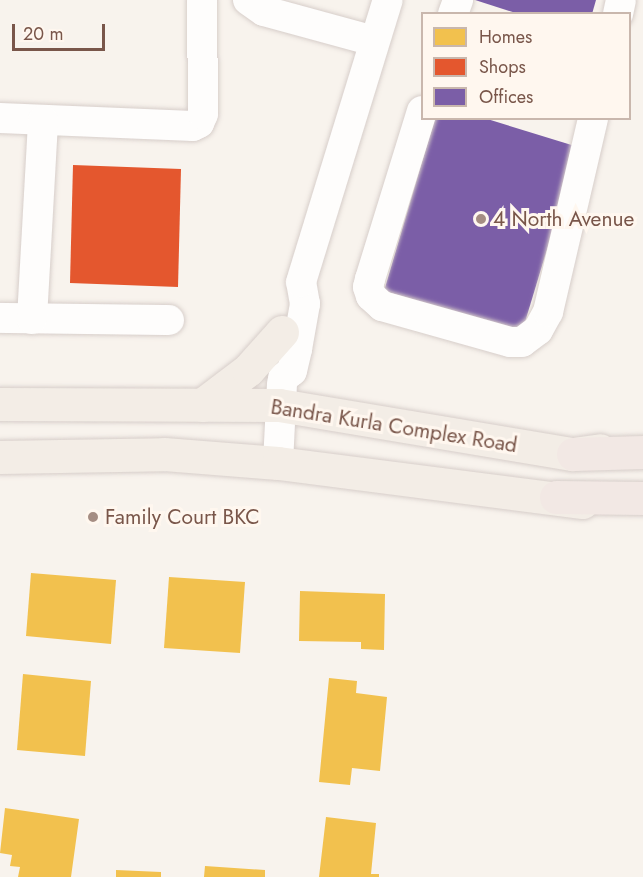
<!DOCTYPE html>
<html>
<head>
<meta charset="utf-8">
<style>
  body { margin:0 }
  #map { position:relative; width:643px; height:877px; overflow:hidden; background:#f8f3ed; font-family:Jost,sans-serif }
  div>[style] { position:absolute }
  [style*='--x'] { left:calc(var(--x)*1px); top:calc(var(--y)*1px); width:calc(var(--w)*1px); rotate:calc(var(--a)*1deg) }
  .homes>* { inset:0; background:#f2c14e }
  .shops>* { inset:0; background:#e4572e }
  .offices>* { inset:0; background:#7b5ea7 }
  .roads { filter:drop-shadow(0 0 2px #d7ceca) drop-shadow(0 0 2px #d7ceca) }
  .minor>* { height:30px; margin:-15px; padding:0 15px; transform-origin:15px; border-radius:15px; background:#fefdfc }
  .major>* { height:33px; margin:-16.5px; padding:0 16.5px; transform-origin:16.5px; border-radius:16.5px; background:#f3ede6 }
  .highway>* { height:33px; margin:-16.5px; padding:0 16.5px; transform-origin:16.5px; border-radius:16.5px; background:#f2e8e4 }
  .dots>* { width:16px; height:16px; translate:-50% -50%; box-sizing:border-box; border:3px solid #fff7ef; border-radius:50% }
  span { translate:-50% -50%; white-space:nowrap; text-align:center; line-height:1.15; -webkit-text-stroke:6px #fff7ef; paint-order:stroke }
  .poi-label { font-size:21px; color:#79564a }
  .left { translate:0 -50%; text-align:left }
  .street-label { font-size:21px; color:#79564a }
  .legend { position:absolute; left:421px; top:12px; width:210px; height:108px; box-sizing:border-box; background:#fff7ef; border:2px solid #c9b7ad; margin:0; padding:8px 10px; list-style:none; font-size:18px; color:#79564a }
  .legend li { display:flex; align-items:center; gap:12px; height:30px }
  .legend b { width:30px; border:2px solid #c9b7ad }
  .scale { position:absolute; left:12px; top:24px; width:93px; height:27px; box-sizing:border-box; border:3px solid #79564a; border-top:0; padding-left:8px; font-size:18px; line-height:21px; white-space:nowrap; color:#79564a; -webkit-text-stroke:4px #fff7ef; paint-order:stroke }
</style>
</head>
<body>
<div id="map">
  <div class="homes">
    <i style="clip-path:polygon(31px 573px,116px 580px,111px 644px,26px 636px)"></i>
    <i style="clip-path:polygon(169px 577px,245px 582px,240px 653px,164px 648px)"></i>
    <i style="clip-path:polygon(300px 591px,385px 594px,384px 650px,361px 649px,361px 642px,299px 641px)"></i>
    <i style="clip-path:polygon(23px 674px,91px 681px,85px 756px,17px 750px)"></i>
    <i style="clip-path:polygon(329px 678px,357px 681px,356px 693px,387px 697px,380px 771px,352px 768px,350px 785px,319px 782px)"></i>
    <i style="clip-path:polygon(5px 808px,79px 819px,71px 877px,18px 877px,20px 867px,10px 866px,12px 855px,0 853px)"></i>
    <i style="clip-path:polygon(326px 817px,376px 823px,371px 874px,379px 874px,379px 877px,319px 877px)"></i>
    <i style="clip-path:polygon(205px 866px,265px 870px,265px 877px,204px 877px)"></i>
    <i style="clip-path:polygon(116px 870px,161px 872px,161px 877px,116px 877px)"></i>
  </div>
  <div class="shops">
    <i style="clip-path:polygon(73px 165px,181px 169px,178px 287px,70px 283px)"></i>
  </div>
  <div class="offices">
    <i style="clip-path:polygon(475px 0,596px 0,592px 14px,519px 14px)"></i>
    <i style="clip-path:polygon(435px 118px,484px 118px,578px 147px,522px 332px,384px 291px)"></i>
  </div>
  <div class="roads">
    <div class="minor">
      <i style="--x:248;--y:0;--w:19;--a:35"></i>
      <i style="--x:264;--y:11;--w:114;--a:15.3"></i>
      <i style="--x:453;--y:14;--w:15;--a:-70"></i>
      <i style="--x:618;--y:14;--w:14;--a:-78"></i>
      <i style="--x:422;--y:111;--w:176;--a:107.2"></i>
      <i style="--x:370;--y:279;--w:8;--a:104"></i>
      <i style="--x:368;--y:287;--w:9;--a:72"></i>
      <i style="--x:371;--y:296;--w:15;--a:42"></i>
      <i style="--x:382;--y:306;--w:133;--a:15.7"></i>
      <i style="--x:510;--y:342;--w:12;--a:0"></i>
      <i style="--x:522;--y:342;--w:20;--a:-37"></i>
      <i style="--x:538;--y:330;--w:21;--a:-61"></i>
      <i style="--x:548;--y:312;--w:199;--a:-76.9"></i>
      <i style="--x:0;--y:118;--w:193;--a:2.4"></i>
      <i style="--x:193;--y:126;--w:7;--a:-27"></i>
      <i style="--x:199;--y:123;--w:10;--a:-66"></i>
      <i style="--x:203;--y:114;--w:114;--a:-90.5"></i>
      <i style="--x:0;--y:318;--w:169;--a:0.7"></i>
      <i style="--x:32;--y:319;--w:199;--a:-86.8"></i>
      <i style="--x:283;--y:378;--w:11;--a:-38"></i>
      <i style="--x:292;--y:371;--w:23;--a:-77"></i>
      <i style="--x:297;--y:349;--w:46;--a:-79.9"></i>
      <i style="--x:305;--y:304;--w:22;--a:-100"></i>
      <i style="--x:301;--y:282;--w:295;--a:-72.9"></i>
      <i style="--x:278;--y:463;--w:80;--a:-87.1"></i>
    </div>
    <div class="major">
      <i style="--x:0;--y:404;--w:279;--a:0.2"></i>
      <i style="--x:279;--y:405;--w:298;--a:9.5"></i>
      <i style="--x:573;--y:454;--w:27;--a:-8"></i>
      <i style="--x:202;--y:405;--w:58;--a:-37.3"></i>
      <i style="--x:248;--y:370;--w:51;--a:-48.2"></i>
      <i style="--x:0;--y:457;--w:164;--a:-1"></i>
      <i style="--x:164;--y:454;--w:114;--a:4.5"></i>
      <i style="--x:278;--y:463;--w:307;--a:7.3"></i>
    </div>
    <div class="highway">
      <i style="--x:573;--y:454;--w:70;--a:-1.6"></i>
      <i style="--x:556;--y:497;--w:87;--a:0.7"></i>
    </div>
  </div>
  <div class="dots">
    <i style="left:481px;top:219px;background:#a58d83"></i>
    <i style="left:93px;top:517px;background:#a58d83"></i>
  </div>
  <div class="poi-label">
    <span class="left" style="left:493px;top:219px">4 North Avenue</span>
    <span class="left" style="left:105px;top:517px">Family Court BKC</span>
  </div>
  <div class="street-label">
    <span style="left:394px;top:426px;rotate:9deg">Bandra Kurla Complex Road</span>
  </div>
  <ul class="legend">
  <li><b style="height:16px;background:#f2c14e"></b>Homes</li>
  <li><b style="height:16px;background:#e4572e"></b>Shops</li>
  <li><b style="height:16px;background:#7b5ea7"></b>Offices</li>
  </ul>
  <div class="scale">20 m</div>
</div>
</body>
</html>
